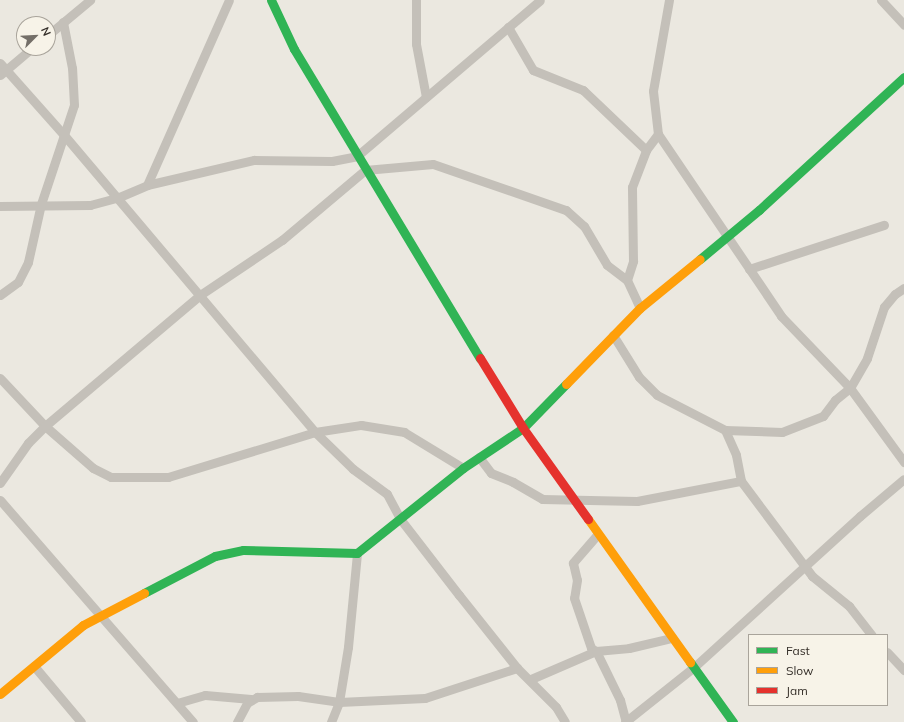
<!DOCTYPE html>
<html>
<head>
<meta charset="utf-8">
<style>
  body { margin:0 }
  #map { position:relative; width:904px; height:722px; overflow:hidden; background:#ebe8e0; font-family:Mulish,sans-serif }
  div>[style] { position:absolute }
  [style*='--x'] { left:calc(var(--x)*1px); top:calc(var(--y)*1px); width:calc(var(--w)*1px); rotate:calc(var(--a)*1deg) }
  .street>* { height:9px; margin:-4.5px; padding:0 4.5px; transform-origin:4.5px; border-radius:4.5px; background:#c4c0b9 }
  .fast>* { height:9px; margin:-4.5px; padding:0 4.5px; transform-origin:4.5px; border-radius:4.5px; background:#30b455 }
  .slow>* { height:9px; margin:-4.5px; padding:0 4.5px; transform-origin:4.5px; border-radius:4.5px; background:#ff9f0a }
  .jam>* { height:9px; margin:-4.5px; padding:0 4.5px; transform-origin:4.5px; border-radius:4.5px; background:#e5322d }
  span { translate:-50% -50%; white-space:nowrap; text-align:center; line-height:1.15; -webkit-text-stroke:3px #f7f3e8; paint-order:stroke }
  .legend { position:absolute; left:748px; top:634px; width:140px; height:72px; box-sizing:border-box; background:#f7f3e8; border:1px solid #a9a49b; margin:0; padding:5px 7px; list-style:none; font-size:12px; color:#342e28 }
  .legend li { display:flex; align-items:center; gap:8px; height:20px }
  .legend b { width:20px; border:1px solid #a9a49b }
  .north { position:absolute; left:16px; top:16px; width:40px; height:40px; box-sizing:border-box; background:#f7f3e8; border:1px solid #a9a49b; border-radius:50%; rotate:66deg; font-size:11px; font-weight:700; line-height:16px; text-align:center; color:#342e28 }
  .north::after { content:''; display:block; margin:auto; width:14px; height:18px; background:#746f68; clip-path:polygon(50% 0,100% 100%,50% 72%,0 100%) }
</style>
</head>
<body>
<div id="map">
  <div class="street">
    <i style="--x:416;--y:0;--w:44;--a:90"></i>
    <i style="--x:416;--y:44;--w:54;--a:79.3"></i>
    <i style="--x:669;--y:0;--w:92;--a:100"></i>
    <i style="--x:653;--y:91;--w:43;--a:83.4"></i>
    <i style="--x:658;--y:134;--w:220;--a:55.9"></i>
    <i style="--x:781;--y:316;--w:100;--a:46.2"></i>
    <i style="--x:850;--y:388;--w:92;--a:53.9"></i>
    <i style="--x:881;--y:0;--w:34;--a:47"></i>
    <i style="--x:508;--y:27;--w:50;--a:59.8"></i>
    <i style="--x:533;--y:70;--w:54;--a:21.8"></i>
    <i style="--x:583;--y:90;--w:87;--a:43.6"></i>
    <i style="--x:48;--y:35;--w:55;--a:-39.8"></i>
    <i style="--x:0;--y:63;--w:96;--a:48.4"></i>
    <i style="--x:64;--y:135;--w:389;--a:49.8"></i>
    <i style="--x:315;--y:432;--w:53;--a:44.2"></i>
    <i style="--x:353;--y:469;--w:42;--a:36.3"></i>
    <i style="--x:387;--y:494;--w:30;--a:62"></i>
    <i style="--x:401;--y:520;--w:95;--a:52.3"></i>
    <i style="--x:459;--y:595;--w:93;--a:51.5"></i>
    <i style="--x:517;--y:668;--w:55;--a:45"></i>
    <i style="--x:556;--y:707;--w:17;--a:59"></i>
    <i style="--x:0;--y:75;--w:42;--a:-40.2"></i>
    <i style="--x:147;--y:185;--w:202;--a:-66.1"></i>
    <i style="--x:0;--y:206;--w:90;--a:-0.6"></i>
    <i style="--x:90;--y:205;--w:28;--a:-15"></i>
    <i style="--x:117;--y:198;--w:33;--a:-23"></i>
    <i style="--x:147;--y:185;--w:110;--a:-13.2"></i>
    <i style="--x:254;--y:160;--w:78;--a:0.7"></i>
    <i style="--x:332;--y:161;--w:25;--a:-11"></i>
    <i style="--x:357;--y:156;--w:240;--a:-40.4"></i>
    <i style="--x:749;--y:269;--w:142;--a:-18.1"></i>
    <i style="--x:0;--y:295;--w:22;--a:-36"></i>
    <i style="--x:18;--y:282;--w:22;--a:-63"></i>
    <i style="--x:28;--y:262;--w:59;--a:-77.4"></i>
    <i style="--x:41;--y:204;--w:104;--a:-71.6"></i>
    <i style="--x:74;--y:105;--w:37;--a:-93"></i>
    <i style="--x:72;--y:68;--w:47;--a:-101.1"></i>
    <i style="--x:640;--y:308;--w:31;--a:-115"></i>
    <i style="--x:627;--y:280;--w:20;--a:-72"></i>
    <i style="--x:633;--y:261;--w:74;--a:-90.8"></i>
    <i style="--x:632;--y:187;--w:40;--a:-69"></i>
    <i style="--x:646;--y:150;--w:20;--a:-53"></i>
    <i style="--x:613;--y:335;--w:49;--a:58.2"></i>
    <i style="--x:639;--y:377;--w:25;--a:45"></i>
    <i style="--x:657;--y:395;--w:76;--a:27.2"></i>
    <i style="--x:725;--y:430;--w:57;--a:2"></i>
    <i style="--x:782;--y:432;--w:44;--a:-21.3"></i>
    <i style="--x:823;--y:416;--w:20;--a:-53"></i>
    <i style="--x:835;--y:400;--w:19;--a:-39"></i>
    <i style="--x:850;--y:388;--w:34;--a:-60"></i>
    <i style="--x:867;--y:358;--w:54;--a:-71.6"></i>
    <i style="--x:884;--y:307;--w:17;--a:-50"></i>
    <i style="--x:895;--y:294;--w:11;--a:-34"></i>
    <i style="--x:0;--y:378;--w:66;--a:46.8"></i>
    <i style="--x:45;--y:426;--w:64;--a:41.2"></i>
    <i style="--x:93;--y:468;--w:20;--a:27"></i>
    <i style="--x:111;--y:477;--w:57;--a:0"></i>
    <i style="--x:168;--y:477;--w:154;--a:-17"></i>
    <i style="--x:315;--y:432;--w:47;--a:-8.7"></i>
    <i style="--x:361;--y:425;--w:44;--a:9.2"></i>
    <i style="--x:404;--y:432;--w:69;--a:31.4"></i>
    <i style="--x:725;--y:430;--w:27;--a:66"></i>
    <i style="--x:736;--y:455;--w:26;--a:79"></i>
    <i style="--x:741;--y:481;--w:119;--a:53.2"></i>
    <i style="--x:812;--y:576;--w:48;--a:39"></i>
    <i style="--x:849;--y:606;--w:37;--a:52"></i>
    <i style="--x:479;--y:457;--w:20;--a:53"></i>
    <i style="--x:491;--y:473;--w:24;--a:22"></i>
    <i style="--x:513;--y:482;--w:34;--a:30"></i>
    <i style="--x:542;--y:499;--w:95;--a:1.2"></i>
    <i style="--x:637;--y:501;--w:106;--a:-10.9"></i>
    <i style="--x:0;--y:483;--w:49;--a:-55"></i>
    <i style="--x:28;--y:443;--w:24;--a:-45"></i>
    <i style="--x:45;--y:426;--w:203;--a:-40.2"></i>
    <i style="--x:200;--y:295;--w:99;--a:-33.9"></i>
    <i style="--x:282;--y:240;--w:109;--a:-40.1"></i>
    <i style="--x:365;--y:170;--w:68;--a:-5"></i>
    <i style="--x:433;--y:164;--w:141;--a:19.1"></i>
    <i style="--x:566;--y:210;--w:24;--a:42"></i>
    <i style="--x:584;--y:226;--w:45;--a:59.5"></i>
    <i style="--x:607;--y:265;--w:25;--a:37"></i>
    <i style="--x:0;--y:500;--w:294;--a:49"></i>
    <i style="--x:597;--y:535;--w:37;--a:131"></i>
    <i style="--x:573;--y:563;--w:17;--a:77"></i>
    <i style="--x:577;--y:580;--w:18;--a:99"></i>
    <i style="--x:574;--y:598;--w:53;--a:71.2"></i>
    <i style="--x:591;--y:648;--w:6;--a:31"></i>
    <i style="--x:596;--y:651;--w:55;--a:63.9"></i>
    <i style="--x:620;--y:700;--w:23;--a:75"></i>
    <i style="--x:887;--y:652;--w:25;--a:47"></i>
    <i style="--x:34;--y:666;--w:73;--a:50"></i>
    <i style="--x:531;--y:679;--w:71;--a:-23.3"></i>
    <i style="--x:596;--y:651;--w:33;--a:-5"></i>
    <i style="--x:629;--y:648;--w:43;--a:-13.4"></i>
    <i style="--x:177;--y:703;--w:29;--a:-16"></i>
    <i style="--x:205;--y:695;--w:46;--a:5"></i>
    <i style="--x:237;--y:722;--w:21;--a:-62"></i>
    <i style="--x:247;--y:703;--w:12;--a:-31"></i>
    <i style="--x:257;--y:697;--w:41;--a:-1.4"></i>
    <i style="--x:298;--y:696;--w:41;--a:8.3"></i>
    <i style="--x:339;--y:702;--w:86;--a:-2.7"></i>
    <i style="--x:425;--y:698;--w:97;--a:-18.1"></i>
    <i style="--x:331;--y:722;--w:22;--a:-68"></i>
    <i style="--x:339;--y:702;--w:56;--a:-80.7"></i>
    <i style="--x:348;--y:647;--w:94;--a:-84.5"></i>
    <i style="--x:625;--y:722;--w:87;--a:-38.5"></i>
    <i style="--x:693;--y:668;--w:226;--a:-42.3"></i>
    <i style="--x:860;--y:516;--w:57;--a:-40.1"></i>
  </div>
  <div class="fast">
    <i style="--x:271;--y:0;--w:54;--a:64.9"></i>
    <i style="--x:294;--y:49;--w:361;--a:59"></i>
    <i style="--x:700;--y:259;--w:77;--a:-39.7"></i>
    <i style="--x:759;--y:210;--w:197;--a:-42.5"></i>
    <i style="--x:144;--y:593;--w:80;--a:-27.5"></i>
    <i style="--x:215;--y:556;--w:29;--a:-12"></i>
    <i style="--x:243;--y:550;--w:114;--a:1.5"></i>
    <i style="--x:357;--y:553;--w:136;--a:-38.7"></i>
    <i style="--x:463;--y:468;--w:72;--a:-33.7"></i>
    <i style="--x:523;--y:428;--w:62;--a:-45.7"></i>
    <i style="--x:690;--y:662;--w:74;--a:54.4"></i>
  </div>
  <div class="slow">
    <i style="--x:566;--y:384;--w:106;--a:-45.8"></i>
    <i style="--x:640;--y:308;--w:77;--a:-39.2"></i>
    <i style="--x:588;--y:519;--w:176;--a:54.5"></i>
    <i style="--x:0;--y:694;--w:108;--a:-39.7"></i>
    <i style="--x:83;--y:625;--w:69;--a:-27.7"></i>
  </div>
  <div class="jam">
    <i style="--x:480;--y:358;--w:82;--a:58.4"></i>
    <i style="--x:523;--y:428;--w:112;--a:54.5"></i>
  </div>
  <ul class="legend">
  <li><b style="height:5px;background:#30b455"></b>Fast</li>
  <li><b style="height:5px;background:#ff9f0a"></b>Slow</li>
  <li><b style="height:5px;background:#e5322d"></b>Jam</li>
  </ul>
  <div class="north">N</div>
</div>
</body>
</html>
